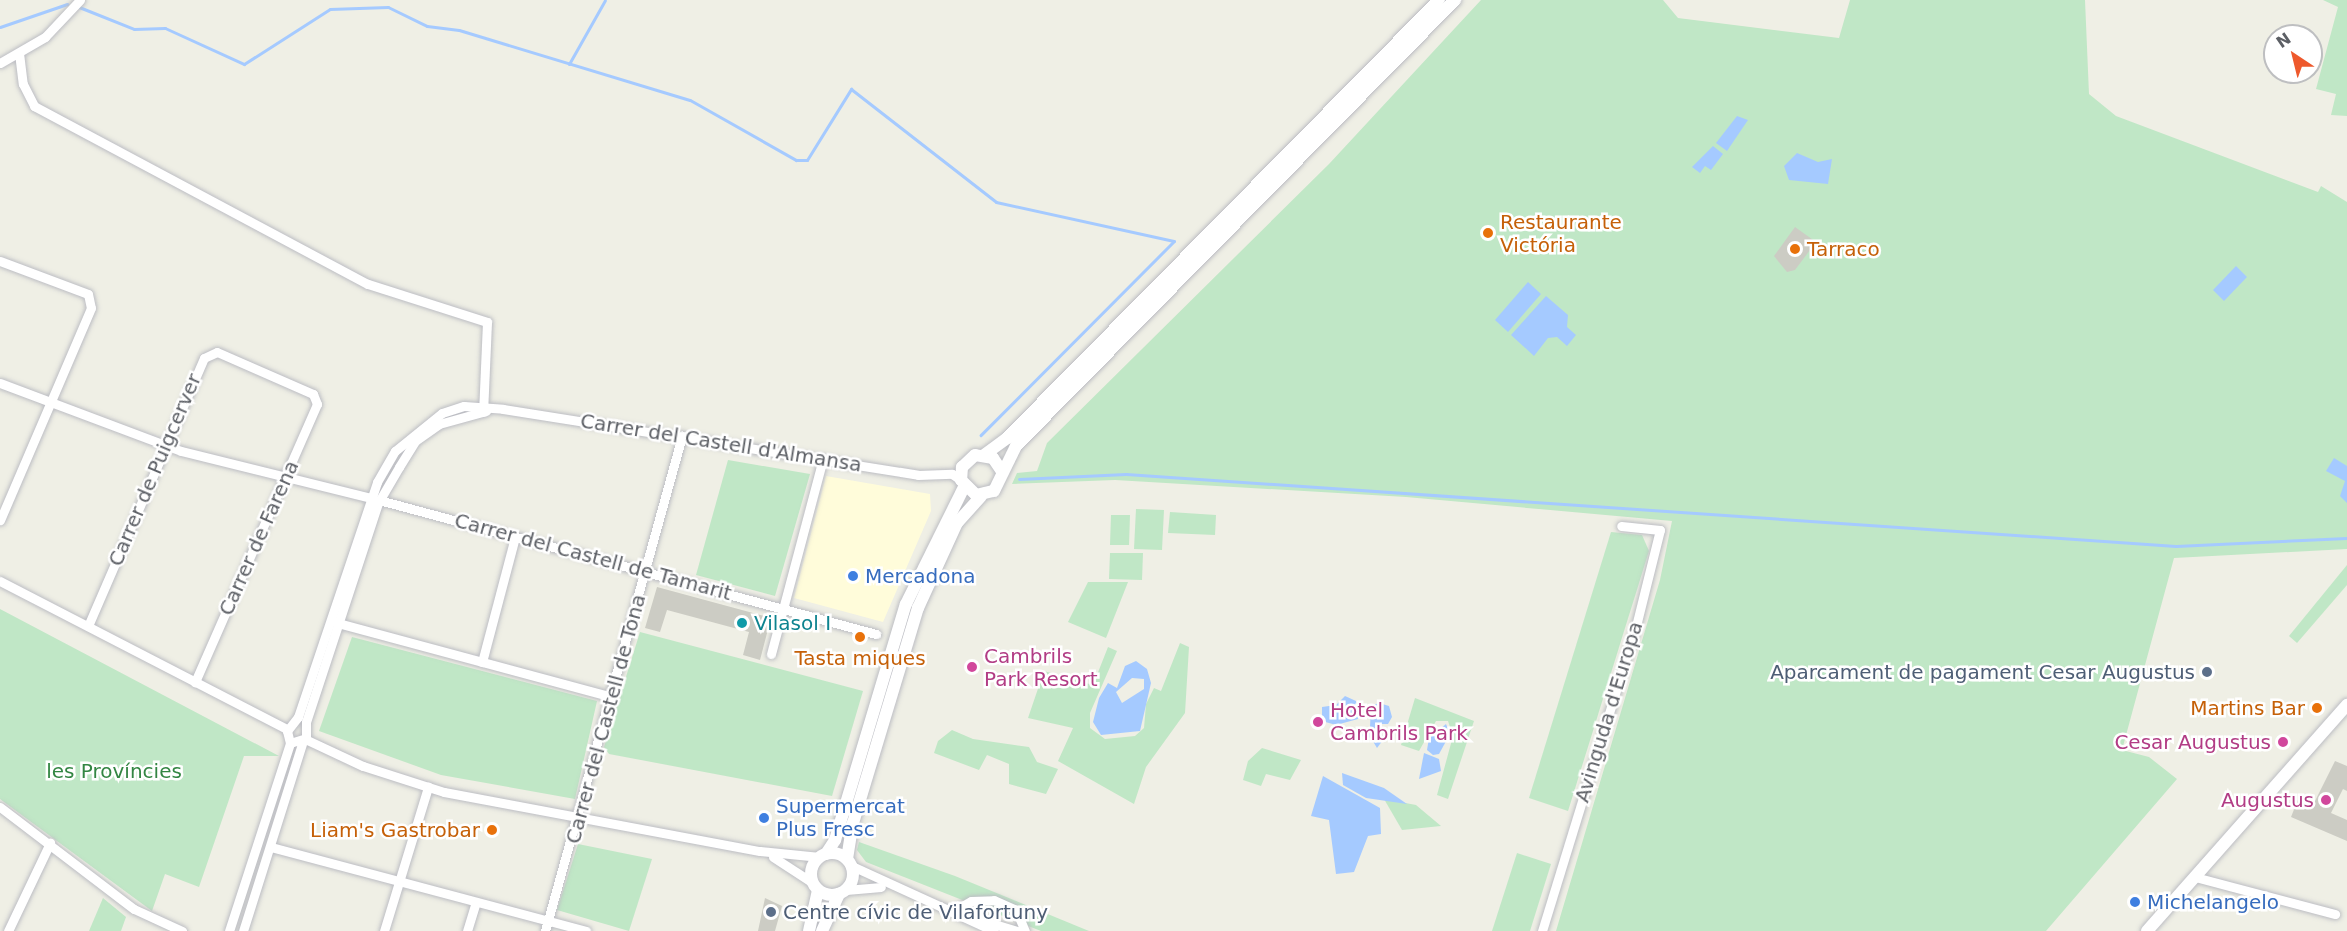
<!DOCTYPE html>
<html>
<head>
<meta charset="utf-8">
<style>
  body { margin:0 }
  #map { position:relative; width:2347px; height:931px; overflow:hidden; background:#efefe5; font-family:"DejaVu Sans",sans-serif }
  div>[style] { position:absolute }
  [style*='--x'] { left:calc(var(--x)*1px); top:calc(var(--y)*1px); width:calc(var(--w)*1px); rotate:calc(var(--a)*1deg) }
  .commercial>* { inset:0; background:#fffcda }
  .green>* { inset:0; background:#c0e7c6 }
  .water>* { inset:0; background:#a5caff }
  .stream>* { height:3px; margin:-1.5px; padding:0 1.5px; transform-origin:1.5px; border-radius:1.5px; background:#a5caff }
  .building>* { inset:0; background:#ccccc4 }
  .roads { filter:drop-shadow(0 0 2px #bcbdc3) drop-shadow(0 0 2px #bcbdc3) }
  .minor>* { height:9px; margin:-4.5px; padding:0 4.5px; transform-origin:4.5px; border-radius:4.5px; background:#fff }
  .tertiary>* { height:12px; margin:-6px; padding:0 6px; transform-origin:6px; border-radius:6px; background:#fff }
  .tertiary>.ring { margin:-6px; padding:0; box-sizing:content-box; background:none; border:12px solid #fff; border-radius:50% }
  .dots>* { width:16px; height:16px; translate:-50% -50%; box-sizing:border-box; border:3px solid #fff; border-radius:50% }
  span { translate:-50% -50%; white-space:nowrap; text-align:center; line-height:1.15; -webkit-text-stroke:5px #fff; paint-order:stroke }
  .food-label { font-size:20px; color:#c56008 }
  .left { translate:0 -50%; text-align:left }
  .right { translate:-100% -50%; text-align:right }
  .street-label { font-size:20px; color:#5c5f65 }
  .shop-label { font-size:20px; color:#366cbe }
  .culture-label { font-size:20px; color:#0d838f }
  .hotel-label { font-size:20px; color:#b23c85 }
  .service-label { font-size:20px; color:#4e5e75 }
  .park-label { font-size:20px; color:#338643 }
  .north { position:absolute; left:2263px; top:24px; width:60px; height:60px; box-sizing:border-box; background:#fff; border:2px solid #bebfc1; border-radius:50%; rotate:325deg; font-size:16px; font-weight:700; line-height:24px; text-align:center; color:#5c5f65 }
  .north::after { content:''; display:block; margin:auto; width:21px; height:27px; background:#ee592c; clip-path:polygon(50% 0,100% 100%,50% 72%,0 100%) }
</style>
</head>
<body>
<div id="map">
  <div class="commercial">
    <i style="clip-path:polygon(826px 476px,930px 494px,931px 511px,883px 622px,794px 598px)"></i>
  </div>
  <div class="green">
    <i style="clip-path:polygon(1481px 0,1663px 0,1678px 18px,1839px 38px,1850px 0,2085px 0,2089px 94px,2116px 116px,2318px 192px,2321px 186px,2347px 202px,2347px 549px,2174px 558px,2122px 750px,2149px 757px,2177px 779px,2046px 931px,1556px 931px,1660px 580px,1672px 521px,1406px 497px,1115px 480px,1012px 484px,1017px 473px,1037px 471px,1047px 443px,1329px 164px)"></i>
    <i style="clip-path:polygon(2323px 0,2347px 0,2347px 116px,2331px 115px,2336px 94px,2316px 89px,2338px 7px)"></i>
    <i style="clip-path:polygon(728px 460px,810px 474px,775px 596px,696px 575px)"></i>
    <i style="clip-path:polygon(1136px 509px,1164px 510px,1162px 550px,1134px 549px)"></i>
    <i style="clip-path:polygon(1170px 512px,1216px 515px,1215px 535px,1168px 533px)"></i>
    <i style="clip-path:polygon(1111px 515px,1130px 515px,1129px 545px,1110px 545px)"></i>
    <i style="clip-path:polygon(1611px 532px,1642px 535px,1649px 551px,1568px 811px,1529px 798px)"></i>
    <i style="clip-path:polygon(1110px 553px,1143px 553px,1142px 580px,1109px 579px)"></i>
    <i style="clip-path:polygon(2347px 565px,2347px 585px,2297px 643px,2289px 636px)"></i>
    <i style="clip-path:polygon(1088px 582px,1128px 582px,1106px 638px,1068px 622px)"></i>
    <i style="clip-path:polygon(0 609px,279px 756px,244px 756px,199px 887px,165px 874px,152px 911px,0 799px)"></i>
    <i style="clip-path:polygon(640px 632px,863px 691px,832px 796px,609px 754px,604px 747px)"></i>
    <i style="clip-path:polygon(352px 637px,597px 701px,575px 799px,441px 775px,319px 731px)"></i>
    <i style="clip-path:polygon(1180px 643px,1189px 647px,1185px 713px,1146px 767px,1134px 804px,1058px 761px,1073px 728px,1028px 718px,1044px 671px,1093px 685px,1108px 647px,1117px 651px,1090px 713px,1090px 728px,1105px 739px,1135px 736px,1144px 728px,1146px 704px,1154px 688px,1161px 691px)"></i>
    <i style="clip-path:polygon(1415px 698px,1474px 721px,1448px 799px,1437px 795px,1453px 736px,1448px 721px,1436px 721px,1419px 751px,1401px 745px)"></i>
    <i style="clip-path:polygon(952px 730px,973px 739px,1029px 747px,1037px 762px,1058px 769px,1046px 794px,1009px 784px,1009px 764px,987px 755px,979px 770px,934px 753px,938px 741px)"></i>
    <i style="clip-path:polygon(1262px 748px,1301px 760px,1290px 780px,1266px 774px,1261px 786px,1243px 780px,1248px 761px)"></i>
    <i style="clip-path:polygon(1384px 799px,1416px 805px,1441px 826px,1402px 830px)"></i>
    <i style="clip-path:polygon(859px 842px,955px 876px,1089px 931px,1041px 931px,866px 862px,857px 850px)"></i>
    <i style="clip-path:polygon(578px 844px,652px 859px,629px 931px,557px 910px)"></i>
    <i style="clip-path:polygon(1517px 853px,1551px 864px,1530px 931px,1492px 931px)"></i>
    <i style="clip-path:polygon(103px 898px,126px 917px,121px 931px,89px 931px)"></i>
  </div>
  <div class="water">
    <i style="clip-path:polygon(1737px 116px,1748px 120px,1727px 151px,1716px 143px)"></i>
    <i style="clip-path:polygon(1713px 146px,1723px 154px,1711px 170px,1705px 166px,1700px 173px,1692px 167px)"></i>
    <i style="clip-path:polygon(1797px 153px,1818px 162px,1832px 159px,1828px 184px,1789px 180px,1784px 166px)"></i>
    <i style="clip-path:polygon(2236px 266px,2247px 277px,2224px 301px,2213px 290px)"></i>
    <i style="clip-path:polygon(1528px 282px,1541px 294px,1508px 332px,1495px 320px)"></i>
    <i style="clip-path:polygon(1546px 296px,1568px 315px,1567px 327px,1576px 335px,1567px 346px,1557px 337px,1548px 338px,1534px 356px,1511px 335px)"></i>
    <i style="clip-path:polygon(2334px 458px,2347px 466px,2347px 503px,2340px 496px,2345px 481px,2326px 471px)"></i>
    <i style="clip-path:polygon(evenodd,1136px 661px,1147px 669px,1151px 683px,1140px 731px,1101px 735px,1093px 722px,1099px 698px,1108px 683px,1117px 688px,1125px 666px,1136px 661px,1132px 678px,1144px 679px,1144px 689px,1122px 703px,1116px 692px,1132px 678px)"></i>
    <i style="clip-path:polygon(1345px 696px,1356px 701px,1358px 719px,1336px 725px,1322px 721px,1322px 707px,1336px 705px)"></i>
    <i style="clip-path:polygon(1379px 703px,1389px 706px,1392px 717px,1388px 724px,1380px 724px,1383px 740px,1377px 748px,1371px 738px,1360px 736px,1370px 727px,1371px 706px)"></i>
    <i style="clip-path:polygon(1446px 724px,1450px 734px,1439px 754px,1433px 755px,1427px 750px,1429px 738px)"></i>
    <i style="clip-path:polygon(1424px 753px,1439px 759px,1441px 771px,1419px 779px)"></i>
    <i style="clip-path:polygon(1342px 773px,1384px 788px,1407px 804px,1366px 798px,1343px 785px)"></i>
    <i style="clip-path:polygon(1323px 776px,1380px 808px,1381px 834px,1368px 836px,1354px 872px,1336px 874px,1329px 820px,1311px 816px)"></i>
  </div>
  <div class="stream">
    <i style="--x:79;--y:7;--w:59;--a:21.8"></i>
    <i style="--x:134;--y:29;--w:31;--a:-2"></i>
    <i style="--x:165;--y:28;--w:87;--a:24.5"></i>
    <i style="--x:244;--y:64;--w:102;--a:-32.6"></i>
    <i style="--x:330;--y:9;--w:58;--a:-2"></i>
    <i style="--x:388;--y:7;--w:43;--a:26"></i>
    <i style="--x:427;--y:26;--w:32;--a:7"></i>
    <i style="--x:459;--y:30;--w:241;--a:16.9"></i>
    <i style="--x:690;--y:100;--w:122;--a:29.5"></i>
    <i style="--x:796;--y:160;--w:11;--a:0"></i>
    <i style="--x:807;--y:160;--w:84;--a:-58.2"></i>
    <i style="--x:851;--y:89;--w:184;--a:37.9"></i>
    <i style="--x:996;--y:202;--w:182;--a:12.4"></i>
    <i style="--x:1174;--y:241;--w:274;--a:134.9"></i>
    <i style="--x:0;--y:27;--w:71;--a:-18.9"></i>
    <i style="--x:569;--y:64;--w:73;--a:-60.6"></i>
    <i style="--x:1019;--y:479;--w:107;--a:-2.7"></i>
    <i style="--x:1126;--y:474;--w:1052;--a:3.92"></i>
    <i style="--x:2176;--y:546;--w:171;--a:-2.7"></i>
  </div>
  <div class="building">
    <i style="clip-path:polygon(1795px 227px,1816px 242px,1795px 270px,1787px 272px,1774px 256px)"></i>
    <i style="clip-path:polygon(657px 587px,771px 618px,760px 660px,743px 655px,749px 632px,667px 610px,660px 632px,645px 628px)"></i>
    <i style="clip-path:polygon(2335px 761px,2347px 766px,2347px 791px,2343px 789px,2331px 813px,2347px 820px,2347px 841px,2291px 817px,2299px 797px,2314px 803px)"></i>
    <i style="clip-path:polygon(765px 898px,782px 906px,775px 931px,758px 931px)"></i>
  </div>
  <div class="roads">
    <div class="minor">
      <i style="--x:19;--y:53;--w:31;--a:83"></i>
      <i style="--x:23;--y:84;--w:25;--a:63"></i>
      <i style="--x:34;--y:106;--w:378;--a:28.1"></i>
      <i style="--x:368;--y:284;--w:125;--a:17.7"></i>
      <i style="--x:487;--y:322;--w:90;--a:92.5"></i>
      <i style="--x:0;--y:63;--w:52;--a:-30"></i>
      <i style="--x:45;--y:37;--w:51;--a:-46.6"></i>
      <i style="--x:0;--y:261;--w:94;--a:20.6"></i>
      <i style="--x:88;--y:294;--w:14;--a:78"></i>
      <i style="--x:91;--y:308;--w:231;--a:113.2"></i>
      <i style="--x:0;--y:383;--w:193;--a:20.6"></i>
      <i style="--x:181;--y:451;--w:196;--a:13.9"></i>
      <i style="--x:379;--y:500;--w:515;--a:15.09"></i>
      <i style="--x:0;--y:581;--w:323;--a:27.3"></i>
      <i style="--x:338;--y:623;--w:284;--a:15.1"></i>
      <i style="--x:88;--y:626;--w:292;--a:-66.6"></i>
      <i style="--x:204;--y:358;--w:14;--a:-25"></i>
      <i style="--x:217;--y:352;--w:105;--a:23.6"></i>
      <i style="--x:313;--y:394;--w:11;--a:68"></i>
      <i style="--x:317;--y:404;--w:304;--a:113.7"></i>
      <i style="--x:771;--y:654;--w:202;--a:-75.1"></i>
      <i style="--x:482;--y:662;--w:129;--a:-75.2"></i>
      <i style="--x:305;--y:739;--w:64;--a:25"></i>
      <i style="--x:363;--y:766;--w:85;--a:17.8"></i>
      <i style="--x:444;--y:792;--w:321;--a:10.6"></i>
      <i style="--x:760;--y:851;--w:60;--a:5.7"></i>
      <i style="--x:290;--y:743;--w:12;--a:-104"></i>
      <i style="--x:287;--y:731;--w:18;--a:-52"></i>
      <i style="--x:298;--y:717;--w:248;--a:-71.4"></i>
      <i style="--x:377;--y:482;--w:36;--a:-60"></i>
      <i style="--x:395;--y:451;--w:60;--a:-39"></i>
      <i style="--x:442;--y:413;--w:23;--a:-18"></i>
      <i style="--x:464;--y:406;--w:39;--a:4"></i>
      <i style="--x:503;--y:409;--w:420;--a:9"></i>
      <i style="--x:918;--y:475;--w:34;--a:-2"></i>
      <i style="--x:952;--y:474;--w:11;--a:34"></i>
      <i style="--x:290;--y:743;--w:17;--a:-17"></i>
      <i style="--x:306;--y:738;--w:16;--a:-90"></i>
      <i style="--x:306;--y:722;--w:231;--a:-71.8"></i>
      <i style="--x:378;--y:503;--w:42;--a:-59.7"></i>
      <i style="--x:399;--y:467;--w:31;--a:-58"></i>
      <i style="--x:415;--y:441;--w:29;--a:-35"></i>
      <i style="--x:439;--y:424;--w:49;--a:-15.5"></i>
      <i style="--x:0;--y:807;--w:168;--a:37.3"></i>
      <i style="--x:134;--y:909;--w:53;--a:24.6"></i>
      <i style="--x:271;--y:847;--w:326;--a:14.9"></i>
      <i style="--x:773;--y:857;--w:48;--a:33"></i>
      <i style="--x:852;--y:866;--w:156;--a:24.6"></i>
      <i style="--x:2195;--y:877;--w:145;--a:14.8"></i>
      <i style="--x:846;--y:890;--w:35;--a:-5"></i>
      <i style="--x:952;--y:912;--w:22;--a:-30"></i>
      <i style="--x:971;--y:901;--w:23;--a:-2"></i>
      <i style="--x:994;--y:900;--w:24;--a:24"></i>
      <i style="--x:1016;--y:910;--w:23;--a:67"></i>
      <i style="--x:958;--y:913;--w:62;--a:17"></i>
      <i style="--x:8;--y:931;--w:98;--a:-64.5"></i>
      <i style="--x:229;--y:931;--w:198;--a:-72"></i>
      <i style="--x:243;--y:931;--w:199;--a:-72.5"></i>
      <i style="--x:384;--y:931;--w:151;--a:-73"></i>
      <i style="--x:467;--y:931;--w:30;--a:-73"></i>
      <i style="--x:545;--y:931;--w:514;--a:-74.53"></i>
      <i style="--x:1542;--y:931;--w:319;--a:-72.9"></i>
      <i style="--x:1636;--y:626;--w:99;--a:-76"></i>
      <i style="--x:1660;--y:530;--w:39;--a:-174"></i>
    </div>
    <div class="tertiary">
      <i style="--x:984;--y:455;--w:29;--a:-36"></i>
      <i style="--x:1007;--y:438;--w:615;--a:-45.4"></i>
      <i style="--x:1001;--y:470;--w:14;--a:-124"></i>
      <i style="--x:993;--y:458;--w:18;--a:-171"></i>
      <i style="--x:975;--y:455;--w:18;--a:137"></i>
      <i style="--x:962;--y:467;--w:13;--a:94"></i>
      <i style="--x:961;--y:480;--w:21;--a:45"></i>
      <i style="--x:976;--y:495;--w:18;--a:-13"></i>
      <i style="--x:994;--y:491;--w:50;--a:-63.9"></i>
      <i style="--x:1016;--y:446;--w:626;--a:-45.45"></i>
      <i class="ring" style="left:811px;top:853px;width:30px;height:30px"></i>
      <i style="--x:826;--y:854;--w:17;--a:-57"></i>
      <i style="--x:835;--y:840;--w:246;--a:-73.3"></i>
      <i style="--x:906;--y:604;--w:131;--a:-63.6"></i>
      <i style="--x:847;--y:859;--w:36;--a:-81"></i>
      <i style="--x:853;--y:823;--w:225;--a:-73.2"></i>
      <i style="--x:918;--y:608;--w:94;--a:-65.4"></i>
      <i style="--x:957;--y:523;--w:36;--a:-48"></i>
      <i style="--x:809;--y:931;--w:42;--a:-77.6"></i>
      <i style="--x:822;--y:931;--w:41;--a:-65.3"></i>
      <i style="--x:2147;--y:931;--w:302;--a:-48.5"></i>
    </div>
  </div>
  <div class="dots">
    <i style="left:1488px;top:233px;background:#e8710a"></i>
    <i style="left:1795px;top:249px;background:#e8710a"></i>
    <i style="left:853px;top:576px;background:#3f7fe0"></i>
    <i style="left:742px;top:623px;background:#0f9aa8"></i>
    <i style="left:860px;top:637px;background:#e8710a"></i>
    <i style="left:972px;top:667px;background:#d1479c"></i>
    <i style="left:2207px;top:672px;background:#5c6f8a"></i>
    <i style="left:2317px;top:708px;background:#e8710a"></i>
    <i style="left:1318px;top:722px;background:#d1479c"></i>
    <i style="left:2283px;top:742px;background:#d1479c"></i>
    <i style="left:2326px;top:800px;background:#d1479c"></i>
    <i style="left:764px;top:818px;background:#3f7fe0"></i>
    <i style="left:492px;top:830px;background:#e8710a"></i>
    <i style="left:2135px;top:902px;background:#3f7fe0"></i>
    <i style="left:771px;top:912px;background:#5c6f8a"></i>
  </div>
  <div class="food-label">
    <span class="left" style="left:1500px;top:234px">Restaurante<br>Victória</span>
    <span class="left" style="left:1807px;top:249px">Tarraco</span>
    <span style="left:860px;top:658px">Tasta miques</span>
    <span class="right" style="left:2305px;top:708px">Martins Bar</span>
    <span class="right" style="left:480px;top:830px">Liam's Gastrobar</span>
  </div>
  <div class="street-label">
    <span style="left:721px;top:443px;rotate:9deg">Carrer del Castell d'Almansa</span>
    <span style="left:155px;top:470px;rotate:-67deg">Carrer de Puigcerver</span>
    <span style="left:259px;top:538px;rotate:-66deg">Carrer de Farena</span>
    <span style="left:593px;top:557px;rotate:15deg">Carrer del Castell de Tamarit</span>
    <span style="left:1609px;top:712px;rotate:-73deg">Avinguda d'Europa</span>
    <span style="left:606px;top:719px;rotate:-75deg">Carrer del Castell de Tona</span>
  </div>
  <div class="shop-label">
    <span class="left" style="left:865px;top:576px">Mercadona</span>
    <span class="left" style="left:776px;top:818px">Supermercat<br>Plus Fresc</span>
    <span class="left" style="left:2147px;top:902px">Michelangelo</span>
  </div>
  <div class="culture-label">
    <span class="left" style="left:754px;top:623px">Vilasol I</span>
  </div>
  <div class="hotel-label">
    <span class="left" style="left:984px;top:668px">Cambrils<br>Park Resort</span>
    <span class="left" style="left:1330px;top:722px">Hotel<br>Cambrils Park</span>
    <span class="right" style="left:2271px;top:742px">Cesar Augustus</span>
    <span class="right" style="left:2314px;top:800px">Augustus</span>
  </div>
  <div class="service-label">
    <span class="right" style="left:2195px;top:672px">Aparcament de pagament Cesar Augustus</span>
    <span class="left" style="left:783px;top:912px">Centre cívic de Vilafortuny</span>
  </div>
  <div class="park-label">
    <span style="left:114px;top:771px">les Províncies</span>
  </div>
  <div class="north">N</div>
</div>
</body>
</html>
